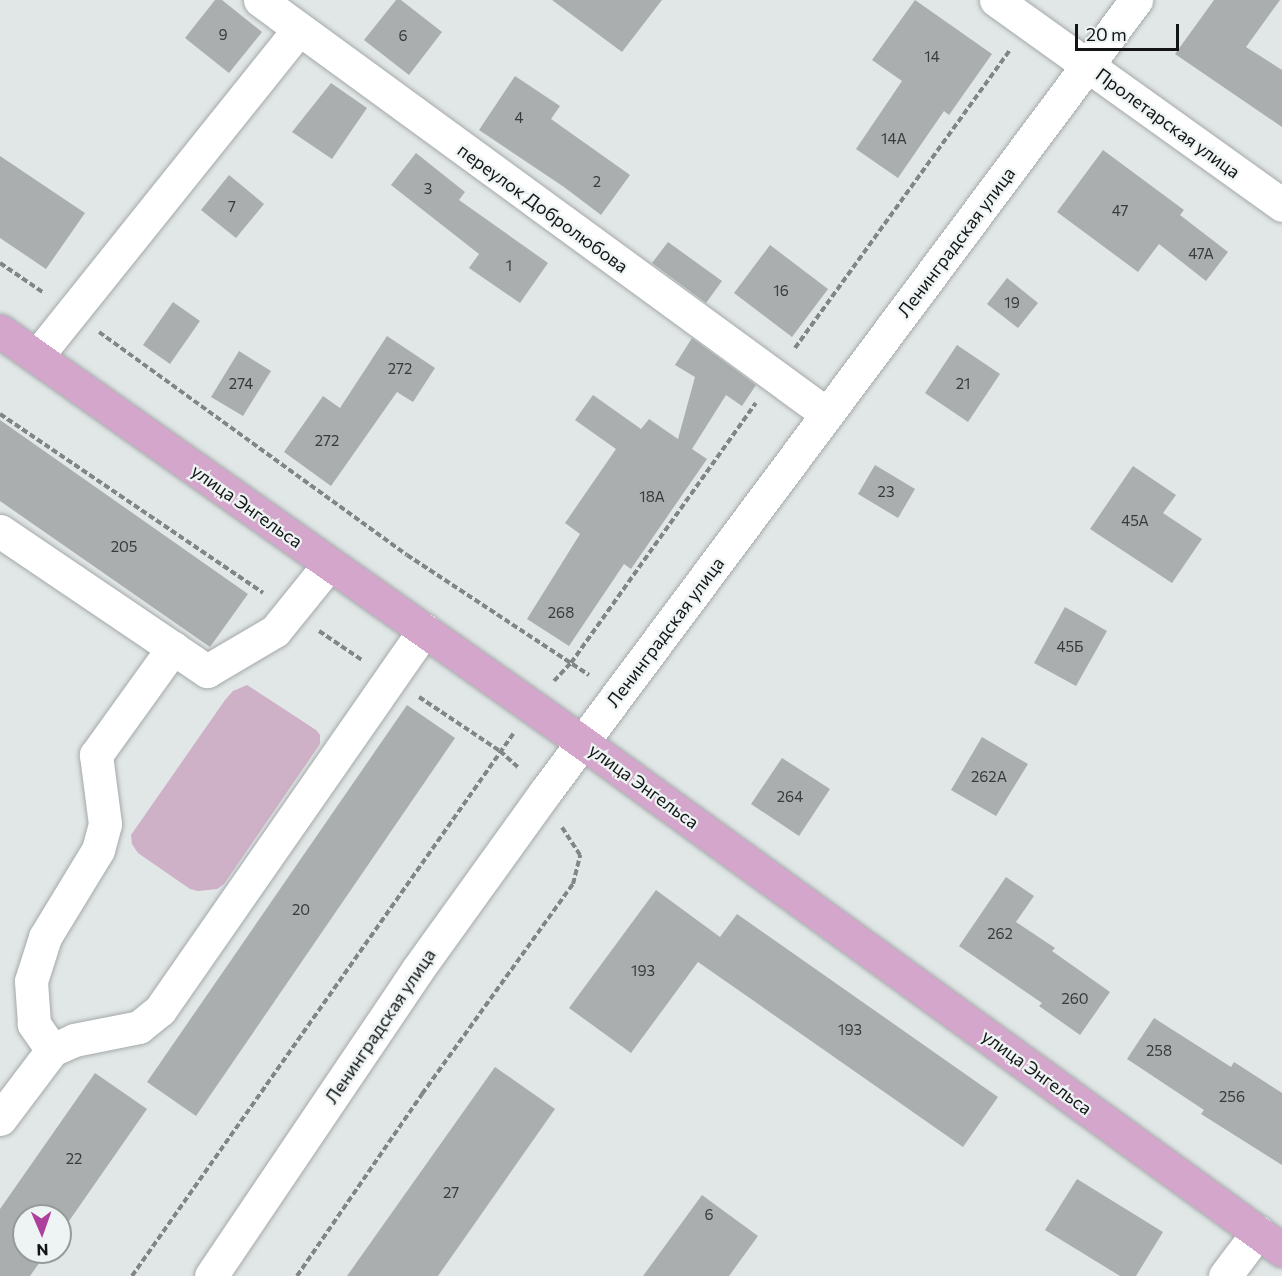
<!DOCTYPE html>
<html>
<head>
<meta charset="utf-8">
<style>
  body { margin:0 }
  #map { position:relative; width:1282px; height:1276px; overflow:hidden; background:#e1e6e6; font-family:Commissioner,sans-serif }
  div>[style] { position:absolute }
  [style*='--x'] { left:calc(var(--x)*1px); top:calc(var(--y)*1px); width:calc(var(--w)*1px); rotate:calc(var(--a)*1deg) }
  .green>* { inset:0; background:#ceb1c7 }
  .building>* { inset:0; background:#aaaeae }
  .path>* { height:4px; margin-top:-2px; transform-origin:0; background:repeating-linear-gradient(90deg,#818585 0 6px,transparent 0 9px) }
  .roads { filter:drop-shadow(0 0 2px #a4a9a9) drop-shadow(0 0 2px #a4a9a9) }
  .minor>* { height:33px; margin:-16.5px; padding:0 16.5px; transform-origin:16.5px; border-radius:16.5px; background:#fff }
  .major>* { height:33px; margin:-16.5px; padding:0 16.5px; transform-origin:16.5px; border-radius:16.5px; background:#d4a6cc }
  span { translate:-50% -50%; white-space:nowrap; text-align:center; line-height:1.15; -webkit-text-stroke:4.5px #eef3f3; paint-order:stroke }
  .number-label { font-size:15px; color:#393b3b }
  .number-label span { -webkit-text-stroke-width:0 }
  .street-label { font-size:18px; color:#131515 }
  .north { position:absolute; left:12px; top:1204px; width:60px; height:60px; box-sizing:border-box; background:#eef3f3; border:2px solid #969a9a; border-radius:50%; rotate:178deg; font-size:16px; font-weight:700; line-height:24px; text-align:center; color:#131515 }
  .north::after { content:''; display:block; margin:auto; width:21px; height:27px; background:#ae409d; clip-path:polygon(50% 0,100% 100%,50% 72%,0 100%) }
  .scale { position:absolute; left:1075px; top:24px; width:104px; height:27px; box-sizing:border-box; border:3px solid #131515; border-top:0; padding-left:8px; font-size:18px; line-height:21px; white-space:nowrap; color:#131515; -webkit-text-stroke:4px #eef3f3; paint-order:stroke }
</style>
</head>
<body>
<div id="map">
  <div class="green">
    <i style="clip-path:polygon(247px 685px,316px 730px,320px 735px,320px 744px,224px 884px,217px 889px,198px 891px,190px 889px,138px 853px,132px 844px,131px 835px,225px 700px,233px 691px)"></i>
  </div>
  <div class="building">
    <i style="clip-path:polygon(215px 0,222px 0,262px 32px,229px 73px,185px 38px)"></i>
    <i style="clip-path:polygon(396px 0,401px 0,442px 32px,409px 75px,364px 40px)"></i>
    <i style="clip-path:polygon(552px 0,662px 0,622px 52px)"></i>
    <i style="clip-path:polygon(915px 0,992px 54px,949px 115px,944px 111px,898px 178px,856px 149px,902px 81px,872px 60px)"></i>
    <i style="clip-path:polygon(1214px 0,1280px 0,1246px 47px,1282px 70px,1282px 127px,1175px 54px)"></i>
    <i style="clip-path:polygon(515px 76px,560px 106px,551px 119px,630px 175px,601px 215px,564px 187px,479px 130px)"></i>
    <i style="clip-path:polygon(331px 83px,367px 108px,332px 159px,292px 132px)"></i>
    <i style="clip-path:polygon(1103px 150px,1184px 210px,1180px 215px,1228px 252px,1206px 281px,1159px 244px,1138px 272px,1057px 212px)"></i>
    <i style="clip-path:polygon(416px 153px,465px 192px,459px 200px,548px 263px,520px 303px,469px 268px,479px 254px,391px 185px)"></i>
    <i style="clip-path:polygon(0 156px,85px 213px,46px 269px,0 238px)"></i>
    <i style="clip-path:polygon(229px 175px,264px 204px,236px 238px,201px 210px)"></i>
    <i style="clip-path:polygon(668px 242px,722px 281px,706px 303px,652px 263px)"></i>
    <i style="clip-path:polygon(770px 245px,828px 289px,792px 337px,734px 293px)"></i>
    <i style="clip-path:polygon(1007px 278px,1038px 303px,1018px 328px,987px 304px)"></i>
    <i style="clip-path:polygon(173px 302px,200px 321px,170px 364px,143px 345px)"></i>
    <i style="clip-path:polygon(387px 336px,435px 368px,413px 402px,397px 392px,331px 486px,284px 452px,323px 396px,340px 408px)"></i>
    <i style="clip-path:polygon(692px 338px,756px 385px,742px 406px,726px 395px,692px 449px,707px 459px,631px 569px,624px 564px,569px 646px,527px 619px,580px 534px,565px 523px,616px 449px,575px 420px,593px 395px,641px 429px,649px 419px,678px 439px,695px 377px,675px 365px)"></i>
    <i style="clip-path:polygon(957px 345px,1000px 374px,968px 422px,925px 393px)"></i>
    <i style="clip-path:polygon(239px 351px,271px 371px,243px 416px,211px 397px)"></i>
    <i style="clip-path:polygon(0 420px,248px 594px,210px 647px,0 501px)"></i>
    <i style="clip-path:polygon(875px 465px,915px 489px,898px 518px,858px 494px)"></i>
    <i style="clip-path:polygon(1133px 466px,1176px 495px,1163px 513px,1202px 539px,1172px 583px,1090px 529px)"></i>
    <i style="clip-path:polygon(1065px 607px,1107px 631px,1076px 686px,1034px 663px)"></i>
    <i style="clip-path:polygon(407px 705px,455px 738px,196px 1116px,147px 1082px)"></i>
    <i style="clip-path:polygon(982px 737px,1028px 764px,996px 816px,951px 790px)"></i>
    <i style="clip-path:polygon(782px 758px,830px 789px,799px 836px,751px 804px)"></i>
    <i style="clip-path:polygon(1006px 877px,1034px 896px,1016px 922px,1055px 948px,1052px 951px,1110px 992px,1080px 1035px,1039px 1006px,1042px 1003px,959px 946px)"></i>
    <i style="clip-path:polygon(656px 890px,720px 937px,737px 914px,998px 1097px,963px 1147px,698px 962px,631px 1053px,569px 1008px)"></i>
    <i style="clip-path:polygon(1154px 1018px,1231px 1067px,1234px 1062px,1282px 1093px,1282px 1165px,1201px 1114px,1204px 1110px,1127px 1059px)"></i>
    <i style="clip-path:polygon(495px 1067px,555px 1109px,438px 1276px,347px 1276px)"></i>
    <i style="clip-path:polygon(95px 1073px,147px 1109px,60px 1234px,60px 1216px,24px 1216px,24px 1252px,47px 1252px,30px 1276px,0 1276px,0 1209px)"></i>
    <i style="clip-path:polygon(1077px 1179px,1163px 1232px,1136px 1276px,1120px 1276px,1045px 1230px)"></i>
    <i style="clip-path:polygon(702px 1195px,758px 1236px,729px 1276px,643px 1276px)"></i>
  </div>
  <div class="path">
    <i style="--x:0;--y:263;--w:53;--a:34.3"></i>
    <i style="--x:99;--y:332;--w:380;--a:35.9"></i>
    <i style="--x:407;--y:555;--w:218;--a:33.4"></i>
    <i style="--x:795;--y:348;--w:367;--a:-54.2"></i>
    <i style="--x:0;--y:414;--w:318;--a:34.2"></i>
    <i style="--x:319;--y:631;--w:52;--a:34"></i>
    <i style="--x:554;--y:681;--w:25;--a:-47"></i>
    <i style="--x:571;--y:663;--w:319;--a:-54.6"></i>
    <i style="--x:419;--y:697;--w:97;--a:33.7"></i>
    <i style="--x:500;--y:751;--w:27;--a:42"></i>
    <i style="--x:132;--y:1276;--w:663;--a:-54.89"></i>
    <i style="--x:297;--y:1276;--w:221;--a:-55.5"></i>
    <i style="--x:422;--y:1094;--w:259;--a:-54.3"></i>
    <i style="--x:573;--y:884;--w:30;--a:-76"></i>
    <i style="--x:580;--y:855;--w:33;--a:-123"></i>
  </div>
  <div class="roads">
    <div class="minor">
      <i style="--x:260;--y:0;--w:702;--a:36.14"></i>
      <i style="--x:996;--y:0;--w:352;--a:35.6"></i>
      <i style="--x:37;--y:356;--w:418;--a:-51.3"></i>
      <i style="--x:0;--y:531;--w:250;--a:34.1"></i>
      <i style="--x:207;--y:671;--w:79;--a:-30.5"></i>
      <i style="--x:275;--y:631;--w:86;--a:-51.1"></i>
      <i style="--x:52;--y:1050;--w:32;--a:-125"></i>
      <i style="--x:34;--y:1024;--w:43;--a:-94"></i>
      <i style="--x:31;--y:981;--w:46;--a:-72.3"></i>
      <i style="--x:45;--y:937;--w:102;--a:-58.7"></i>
      <i style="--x:98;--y:850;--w:27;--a:-75"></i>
      <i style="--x:105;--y:824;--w:70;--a:-97.4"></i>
      <i style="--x:96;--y:755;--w:132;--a:-54.3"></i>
      <i style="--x:0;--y:1119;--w:86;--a:-53"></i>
      <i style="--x:52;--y:1050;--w:24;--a:-24"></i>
      <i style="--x:74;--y:1040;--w:66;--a:-11.3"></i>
      <i style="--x:139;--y:1027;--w:27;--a:-39"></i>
      <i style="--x:160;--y:1010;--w:463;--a:-55.2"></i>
      <i style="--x:211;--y:1276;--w:370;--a:-56"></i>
      <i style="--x:418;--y:969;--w:219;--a:-54.3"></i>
      <i style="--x:546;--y:791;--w:987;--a:-53.28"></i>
      <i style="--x:1225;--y:1276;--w:55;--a:-53.1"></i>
    </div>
    <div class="major">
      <i style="--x:0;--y:331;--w:712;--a:35.23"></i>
      <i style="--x:582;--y:742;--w:865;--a:35.97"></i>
    </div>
  </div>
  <div class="number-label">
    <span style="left:223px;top:35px">9</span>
    <span style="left:403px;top:36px">6</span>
    <span style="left:932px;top:57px">14</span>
    <span style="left:519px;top:118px">4</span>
    <span style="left:894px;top:139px">14А</span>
    <span style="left:597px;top:182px">2</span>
    <span style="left:428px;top:189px">3</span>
    <span style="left:232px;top:207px">7</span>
    <span style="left:1120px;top:211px">47</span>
    <span style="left:1201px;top:254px">47А</span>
    <span style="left:509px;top:266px">1</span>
    <span style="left:781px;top:291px">16</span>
    <span style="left:1012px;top:303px">19</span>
    <span style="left:400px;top:369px">272</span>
    <span style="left:241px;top:384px">274</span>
    <span style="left:963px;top:384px">21</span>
    <span style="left:327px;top:441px">272</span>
    <span style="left:886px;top:492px">23</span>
    <span style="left:652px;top:497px">18А</span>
    <span style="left:1135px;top:521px">45А</span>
    <span style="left:124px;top:547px">205</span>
    <span style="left:561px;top:613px">268</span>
    <span style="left:1070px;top:647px">45Б</span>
    <span style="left:989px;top:777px">262А</span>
    <span style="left:790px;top:797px">264</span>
    <span style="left:301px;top:910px">20</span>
    <span style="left:1000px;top:934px">262</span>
    <span style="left:643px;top:971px">193</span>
    <span style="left:1075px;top:999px">260</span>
    <span style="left:850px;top:1030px">193</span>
    <span style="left:1159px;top:1051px">258</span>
    <span style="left:1232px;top:1097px">256</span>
    <span style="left:74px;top:1159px">22</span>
    <span style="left:451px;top:1193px">27</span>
    <span style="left:709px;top:1215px">6</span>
  </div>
  <div class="street-label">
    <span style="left:1168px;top:123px;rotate:36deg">Пролетарская улица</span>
    <span style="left:543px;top:208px;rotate:36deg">переулок Добролюбова</span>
    <span style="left:956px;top:242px;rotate:-53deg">Ленинградская улица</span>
    <span style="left:247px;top:506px;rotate:35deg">улица Энгельса</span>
    <span style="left:665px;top:632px;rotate:-53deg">Ленинградская улица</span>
    <span style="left:644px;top:786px;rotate:36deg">улица Энгельса</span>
    <span style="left:380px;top:1026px;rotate:-56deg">Ленинградская улица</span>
    <span style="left:1037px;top:1072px;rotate:36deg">улица Энгельса</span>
  </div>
  <div class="north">N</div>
  <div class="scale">20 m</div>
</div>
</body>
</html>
